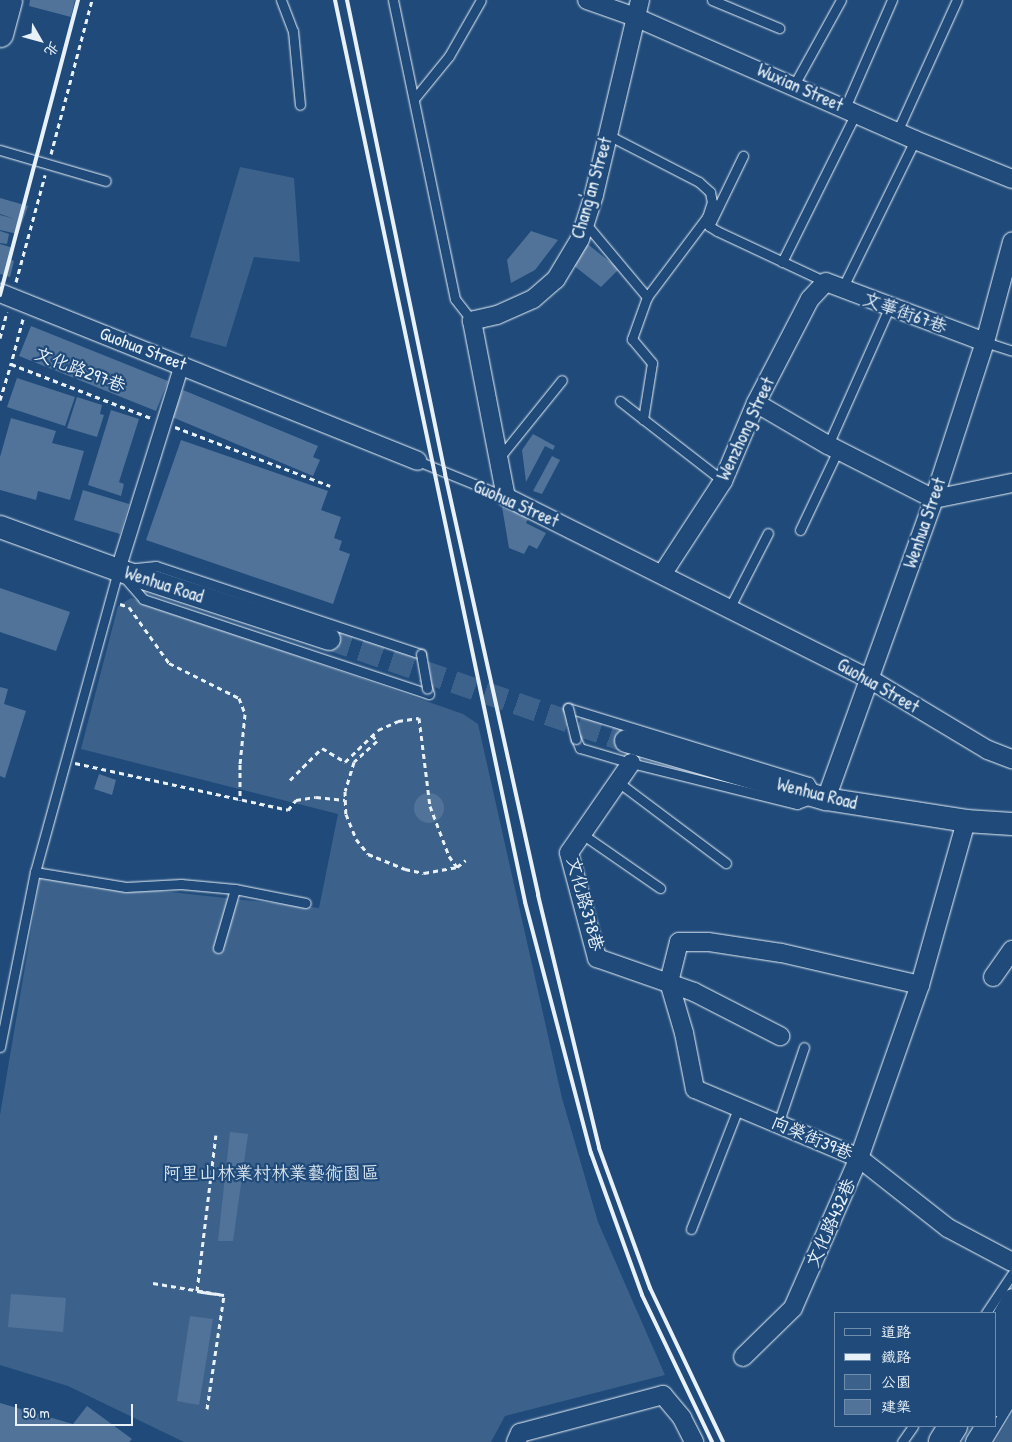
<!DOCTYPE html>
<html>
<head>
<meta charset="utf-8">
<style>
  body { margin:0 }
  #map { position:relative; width:1012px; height:1442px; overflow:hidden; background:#1f4a7a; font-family:"Patrick Hand","LXGW WenKai TC",sans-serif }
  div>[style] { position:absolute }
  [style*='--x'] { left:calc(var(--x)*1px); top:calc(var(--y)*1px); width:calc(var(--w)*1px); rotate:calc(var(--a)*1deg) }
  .green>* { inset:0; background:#3c628c }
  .building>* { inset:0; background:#517399 }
  .round { border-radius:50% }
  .tertiary-tunnel>* { height:22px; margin-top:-11px; transform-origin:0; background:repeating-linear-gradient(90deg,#3d638d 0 22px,transparent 0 33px) }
  .path>* { height:3px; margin-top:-1.5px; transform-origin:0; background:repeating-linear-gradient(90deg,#e8f1f8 0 5px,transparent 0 9px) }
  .roads { filter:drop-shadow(0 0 1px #e8f1f8) drop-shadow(0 0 1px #e8f1f8) }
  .service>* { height:9px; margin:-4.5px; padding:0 4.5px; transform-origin:4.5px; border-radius:4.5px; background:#1f4a7a }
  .pedestrian>* { height:14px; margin:-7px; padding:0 7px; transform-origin:7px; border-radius:7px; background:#1f4a7a }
  .minor>* { height:18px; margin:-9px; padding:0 9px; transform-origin:9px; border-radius:9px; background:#1f4a7a }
  .tertiary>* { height:22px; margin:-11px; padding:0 11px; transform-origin:11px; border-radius:11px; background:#1f4a7a }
  .secondary>* { height:25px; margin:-12.5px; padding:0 12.5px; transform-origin:12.5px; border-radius:12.5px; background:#1f4a7a }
  .primary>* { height:28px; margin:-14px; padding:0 14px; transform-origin:14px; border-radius:14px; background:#1f4a7a }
  .rail>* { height:4px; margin:-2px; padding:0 2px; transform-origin:2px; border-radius:2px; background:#e8f1f8 }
  .bridges { filter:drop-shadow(0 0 1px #e8f1f8) drop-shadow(0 0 1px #e8f1f8) }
  .service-bridge>* { height:9px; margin:-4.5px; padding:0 4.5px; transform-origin:4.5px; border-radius:4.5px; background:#1f4a7a }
  span { translate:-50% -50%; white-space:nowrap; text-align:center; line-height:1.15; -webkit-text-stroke:4.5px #1f4a7a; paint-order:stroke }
  .street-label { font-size:18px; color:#e8f1f8 }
  .park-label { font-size:18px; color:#d7e3ed }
  .legend { position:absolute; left:834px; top:1312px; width:162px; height:115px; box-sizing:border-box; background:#1f4a7a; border:1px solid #6f8dac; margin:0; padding:6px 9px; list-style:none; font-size:15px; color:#e8f1f8 }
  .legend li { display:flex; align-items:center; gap:10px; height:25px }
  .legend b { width:25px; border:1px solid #6f8dac }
  .north { position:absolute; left:15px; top:15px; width:50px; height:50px; -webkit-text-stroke:4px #1f4a7a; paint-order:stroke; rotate:128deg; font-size:14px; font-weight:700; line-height:20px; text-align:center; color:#e8f1f8 }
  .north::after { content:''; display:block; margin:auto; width:18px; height:22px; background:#e8f1f8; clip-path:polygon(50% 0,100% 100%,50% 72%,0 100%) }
  .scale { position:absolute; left:15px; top:1404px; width:118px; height:22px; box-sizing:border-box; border:2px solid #e8f1f8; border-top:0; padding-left:6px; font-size:15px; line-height:18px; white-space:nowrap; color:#e8f1f8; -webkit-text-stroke:4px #1f4a7a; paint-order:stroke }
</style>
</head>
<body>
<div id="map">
  <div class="green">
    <i style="clip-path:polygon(240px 167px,294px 178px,300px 262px,254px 257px,226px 347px,190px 337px)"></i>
    <i style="clip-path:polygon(131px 598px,463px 714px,478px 724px,562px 1098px,598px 1222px,665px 1375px,505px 1416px,491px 1442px,184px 1442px,68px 1386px,0 1365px,0 1115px,40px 878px,319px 908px,338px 814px,81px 749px,118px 606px)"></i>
    <i style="clip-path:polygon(1012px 1414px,1012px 1442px,995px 1442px)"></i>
  </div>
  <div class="building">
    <i style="clip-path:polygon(30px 0,75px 0,71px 17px,29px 6px)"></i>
    <i style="clip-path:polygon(0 198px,28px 206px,18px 234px,0 230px,0 215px,15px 219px,0 214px)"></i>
    <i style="clip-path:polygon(0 231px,9px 234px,7px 244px,0 243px)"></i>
    <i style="clip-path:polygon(531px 231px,558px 240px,535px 270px,511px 283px,507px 260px)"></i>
    <i style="clip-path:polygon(585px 242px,619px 269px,601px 287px,573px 265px)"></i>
    <i style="clip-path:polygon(0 244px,13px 248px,9px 259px,14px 261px,10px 277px,0 274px)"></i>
    <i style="clip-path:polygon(31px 326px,168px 381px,156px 411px,19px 356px)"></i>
    <i style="clip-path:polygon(17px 378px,75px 397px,65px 426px,7px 407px)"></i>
    <i style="clip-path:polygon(183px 390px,318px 446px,313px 457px,320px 460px,313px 476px,172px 417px)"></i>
    <i style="clip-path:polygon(77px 397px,102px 405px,100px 414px,104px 415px,97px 437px,67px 428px)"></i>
    <i style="clip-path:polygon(111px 410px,139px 419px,119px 482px,124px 484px,121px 496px,88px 485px)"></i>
    <i style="clip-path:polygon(11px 418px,56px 431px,52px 443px,84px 451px,70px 500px,38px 491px,36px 500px,0 490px,0 457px)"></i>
    <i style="clip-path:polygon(533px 434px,555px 446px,553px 450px,545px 446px,526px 482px,522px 450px)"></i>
    <i style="clip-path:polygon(181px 440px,328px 491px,321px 510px,341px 517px,334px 538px,342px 541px,339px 550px,350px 554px,333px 604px,146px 540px)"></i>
    <i style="clip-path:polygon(552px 456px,560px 460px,542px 494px,533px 491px)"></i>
    <i style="clip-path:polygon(83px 490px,129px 504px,120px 534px,74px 520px)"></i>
    <i style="clip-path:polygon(501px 501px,530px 515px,526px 523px,546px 533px,537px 549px,529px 545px,524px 554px,509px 548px)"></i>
    <i style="clip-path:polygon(0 588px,70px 612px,56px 651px,0 632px)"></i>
    <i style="clip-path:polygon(0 687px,8px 689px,4px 704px,26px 711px,5px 778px,0 776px)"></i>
    <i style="clip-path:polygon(99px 774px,116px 780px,112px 795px,94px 789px)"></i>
    <i class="round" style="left:414px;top:793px;width:30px;height:30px"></i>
    <i style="clip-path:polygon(230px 1132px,248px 1134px,233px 1241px,218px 1241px)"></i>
    <i style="clip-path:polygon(11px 1294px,66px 1298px,63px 1332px,8px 1327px)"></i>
    <i style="clip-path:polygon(190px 1316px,213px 1319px,199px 1405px,177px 1401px)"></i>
    <i style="clip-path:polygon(0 1403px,73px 1424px,87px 1406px,132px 1439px,129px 1442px,0 1442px)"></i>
  </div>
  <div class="tertiary-tunnel">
    <i style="--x:329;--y:639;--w:314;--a:19"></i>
  </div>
  <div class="path">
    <i style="--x:51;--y:154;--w:159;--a:-75.1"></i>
    <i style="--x:16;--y:282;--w:111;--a:-74.8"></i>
    <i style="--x:23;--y:319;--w:47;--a:104.9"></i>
    <i style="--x:11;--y:364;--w:150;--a:21.1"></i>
    <i style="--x:0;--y:338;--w:27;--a:-75"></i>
    <i style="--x:0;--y:400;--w:38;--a:-73"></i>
    <i style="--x:175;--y:427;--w:166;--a:20.8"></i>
    <i style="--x:120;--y:604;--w:9;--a:18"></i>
    <i style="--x:129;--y:607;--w:69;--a:54.5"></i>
    <i style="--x:169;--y:663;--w:78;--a:26.6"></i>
    <i style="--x:239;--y:698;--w:17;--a:69"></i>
    <i style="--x:245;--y:714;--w:50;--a:95.7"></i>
    <i style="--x:240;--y:764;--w:36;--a:90"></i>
    <i style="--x:372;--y:735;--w:8;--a:50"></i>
    <i style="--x:377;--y:741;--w:31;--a:138"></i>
    <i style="--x:354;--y:762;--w:30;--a:107"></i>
    <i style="--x:345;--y:791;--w:23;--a:88"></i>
    <i style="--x:346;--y:814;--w:27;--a:68"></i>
    <i style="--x:356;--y:839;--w:19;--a:51"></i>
    <i style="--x:368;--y:854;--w:40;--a:22"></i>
    <i style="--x:405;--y:869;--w:19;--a:12"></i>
    <i style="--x:424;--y:873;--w:34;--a:-10"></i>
    <i style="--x:457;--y:867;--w:11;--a:-38"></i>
    <i style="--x:75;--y:763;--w:218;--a:12.4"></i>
    <i style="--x:288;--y:810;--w:13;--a:-51"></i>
    <i style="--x:296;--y:800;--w:20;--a:-9"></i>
    <i style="--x:316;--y:797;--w:29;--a:6"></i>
    <i style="--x:290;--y:780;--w:45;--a:-45"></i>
    <i style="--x:322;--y:748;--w:27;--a:31"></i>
    <i style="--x:345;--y:762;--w:46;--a:-44.1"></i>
    <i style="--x:378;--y:730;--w:22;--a:-24"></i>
    <i style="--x:398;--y:721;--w:21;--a:-8"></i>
    <i style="--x:419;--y:718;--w:89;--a:82.9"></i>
    <i style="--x:430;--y:806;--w:53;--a:69.2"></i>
    <i style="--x:449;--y:856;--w:14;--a:54"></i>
    <i style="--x:153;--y:1283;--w:72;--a:9.6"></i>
    <i style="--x:224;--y:1295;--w:27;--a:-172"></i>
    <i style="--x:197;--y:1291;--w:19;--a:9"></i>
    <i style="--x:197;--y:1291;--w:157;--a:-83.1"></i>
    <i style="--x:207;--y:1409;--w:115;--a:-81.5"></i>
  </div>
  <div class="roads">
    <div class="service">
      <i style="--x:281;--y:0;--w:33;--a:69"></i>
      <i style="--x:293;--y:31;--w:74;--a:84.6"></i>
      <i style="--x:393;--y:0;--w:305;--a:78.3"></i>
      <i style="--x:455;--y:299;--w:28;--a:52"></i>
      <i style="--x:712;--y:0;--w:73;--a:22.7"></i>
      <i style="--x:794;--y:85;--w:97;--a:-61.1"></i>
      <i style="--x:414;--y:99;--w:55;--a:-50.9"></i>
      <i style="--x:449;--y:56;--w:64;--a:-60.3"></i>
      <i style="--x:845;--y:108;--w:118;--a:-66.5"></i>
      <i style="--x:897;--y:132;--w:145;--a:-65.6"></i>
      <i style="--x:608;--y:135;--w:102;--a:27.3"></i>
      <i style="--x:699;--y:182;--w:15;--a:42"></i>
      <i style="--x:710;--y:192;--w:10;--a:79"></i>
      <i style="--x:712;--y:202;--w:16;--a:108"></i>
      <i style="--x:707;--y:217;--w:9;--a:77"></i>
      <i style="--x:709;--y:226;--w:9;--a:32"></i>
      <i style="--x:717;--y:231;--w:120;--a:25.1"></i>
      <i style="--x:0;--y:150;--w:110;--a:16.3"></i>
      <i style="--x:585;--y:223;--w:97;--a:50"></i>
      <i style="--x:647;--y:297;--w:45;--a:109.7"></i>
      <i style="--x:632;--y:339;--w:31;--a:50"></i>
      <i style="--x:652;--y:363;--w:57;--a:99.1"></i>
      <i style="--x:643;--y:419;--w:101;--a:37.8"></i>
      <i style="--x:709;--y:226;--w:78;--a:-64.1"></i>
      <i style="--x:782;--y:262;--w:166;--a:-63.6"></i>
      <i style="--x:842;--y:289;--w:166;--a:-63.9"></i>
      <i style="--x:647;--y:297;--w:100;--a:-53.1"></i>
      <i style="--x:985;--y:342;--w:28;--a:18"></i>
      <i style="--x:620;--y:401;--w:29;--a:38"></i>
      <i style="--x:828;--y:445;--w:150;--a:-66"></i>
      <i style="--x:499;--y:458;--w:100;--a:-51.1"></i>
      <i style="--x:418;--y:461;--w:95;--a:22.2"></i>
      <i style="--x:800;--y:530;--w:89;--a:-64.6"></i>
      <i style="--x:136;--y:568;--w:20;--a:-6"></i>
      <i style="--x:156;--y:566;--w:279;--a:18.4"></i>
      <i style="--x:125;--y:578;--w:28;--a:49"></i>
      <i style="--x:143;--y:599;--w:301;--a:18.4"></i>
      <i style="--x:429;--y:694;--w:6;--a:-108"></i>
      <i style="--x:730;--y:607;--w:83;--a:-62.8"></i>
      <i style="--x:568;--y:708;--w:252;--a:17.1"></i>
      <i style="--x:809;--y:782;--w:9;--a:58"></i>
      <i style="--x:576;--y:739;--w:10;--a:66"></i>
      <i style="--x:580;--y:748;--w:53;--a:16.4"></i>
      <i style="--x:631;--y:763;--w:171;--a:13.9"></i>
      <i style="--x:797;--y:804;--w:15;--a:-20"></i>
      <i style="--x:618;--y:782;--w:135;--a:36.9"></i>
      <i style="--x:582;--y:834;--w:95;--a:34.7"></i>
      <i style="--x:35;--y:872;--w:92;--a:9.4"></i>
      <i style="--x:126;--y:887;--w:55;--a:-3.1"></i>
      <i style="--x:181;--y:884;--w:54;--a:5.3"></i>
      <i style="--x:235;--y:889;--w:72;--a:11.2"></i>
      <i style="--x:218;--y:948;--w:61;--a:-73.9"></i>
      <i style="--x:0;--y:1047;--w:178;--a:-78.7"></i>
      <i style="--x:35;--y:872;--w:313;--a:-74.6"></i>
      <i style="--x:778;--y:1124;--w:81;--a:-71.3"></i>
      <i style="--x:691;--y:1229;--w:132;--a:-68.7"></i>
      <i style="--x:986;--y:1313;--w:47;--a:-56.3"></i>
      <i style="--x:902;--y:1442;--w:19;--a:-55"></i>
      <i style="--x:986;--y:1442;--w:50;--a:-58.8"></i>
    </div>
    <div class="pedestrian">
      <i style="--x:118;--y:570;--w:216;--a:-72.7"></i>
    </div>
    <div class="minor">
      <i style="--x:587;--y:0;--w:51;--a:19.5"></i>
      <i style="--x:635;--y:17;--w:306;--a:23.7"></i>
      <i style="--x:915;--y:140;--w:105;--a:21.9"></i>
      <i style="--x:640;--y:0;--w:200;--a:103.3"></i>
      <i style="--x:594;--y:195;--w:46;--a:107.7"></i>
      <i style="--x:580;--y:239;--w:47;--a:121"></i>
      <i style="--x:556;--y:279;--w:30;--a:139"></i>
      <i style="--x:533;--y:299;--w:39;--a:156"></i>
      <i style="--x:497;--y:315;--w:26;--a:167"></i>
      <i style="--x:472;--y:321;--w:179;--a:79.1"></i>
      <i style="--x:506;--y:497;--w:405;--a:26.6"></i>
      <i style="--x:868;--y:678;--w:140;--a:31"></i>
      <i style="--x:988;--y:750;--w:26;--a:21"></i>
      <i style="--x:0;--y:293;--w:450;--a:21.9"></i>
      <i style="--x:756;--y:403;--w:83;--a:30.3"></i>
      <i style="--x:828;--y:445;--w:119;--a:27"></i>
      <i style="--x:934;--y:499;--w:80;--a:-11.6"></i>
      <i style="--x:663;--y:573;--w:110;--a:-56.9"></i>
      <i style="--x:723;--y:481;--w:85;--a:-67.1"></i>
      <i style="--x:756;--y:403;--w:117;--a:-62.6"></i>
      <i style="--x:810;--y:299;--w:23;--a:-47"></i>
      <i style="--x:826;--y:282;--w:170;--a:20.7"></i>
      <i style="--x:631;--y:763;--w:109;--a:124.6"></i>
      <i style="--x:569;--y:853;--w:109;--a:75.1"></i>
      <i style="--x:597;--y:958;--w:103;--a:19.3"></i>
      <i style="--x:694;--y:992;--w:97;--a:27.1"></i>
      <i style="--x:826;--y:799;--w:319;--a:-70.2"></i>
      <i style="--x:934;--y:499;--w:165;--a:-72"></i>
      <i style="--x:985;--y:342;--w:104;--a:-74.9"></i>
      <i style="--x:993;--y:977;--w:33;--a:-55"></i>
      <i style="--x:920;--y:985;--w:143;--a:-167"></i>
      <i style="--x:781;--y:953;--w:74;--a:-171.4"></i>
      <i style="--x:708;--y:942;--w:29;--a:180"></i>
      <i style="--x:679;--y:942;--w:41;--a:104"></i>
      <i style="--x:669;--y:982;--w:53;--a:73.6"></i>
      <i style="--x:684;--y:1033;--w:57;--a:78.9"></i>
      <i style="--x:695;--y:1089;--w:178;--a:22.8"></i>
      <i style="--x:859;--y:1158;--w:113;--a:38.2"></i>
      <i style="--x:948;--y:1228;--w:72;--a:28"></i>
      <i style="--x:996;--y:1326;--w:32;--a:-60"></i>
      <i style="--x:743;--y:1357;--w:70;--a:-44.4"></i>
      <i style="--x:793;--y:1308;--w:164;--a:-66.3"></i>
      <i style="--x:859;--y:1158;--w:183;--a:-70.6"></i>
      <i style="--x:920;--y:985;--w:170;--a:-74.3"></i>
      <i style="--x:996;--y:1407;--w:31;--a:-59"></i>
      <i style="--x:516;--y:1442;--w:10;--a:-66"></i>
      <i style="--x:520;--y:1433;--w:148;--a:-14.9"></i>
      <i style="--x:663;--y:1395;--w:30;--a:50"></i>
      <i style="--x:682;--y:1418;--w:27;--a:63"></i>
      <i style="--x:975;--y:1442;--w:19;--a:-58"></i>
    </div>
    <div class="tertiary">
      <i style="--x:0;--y:527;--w:126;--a:20"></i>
      <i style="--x:118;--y:570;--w:222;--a:18.1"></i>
      <i style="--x:626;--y:741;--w:208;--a:16.2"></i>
      <i style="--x:826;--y:799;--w:142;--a:8.9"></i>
      <i style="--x:966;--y:821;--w:46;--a:3.7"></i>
    </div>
    <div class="secondary">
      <i style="--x:0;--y:34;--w:35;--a:-75"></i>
    </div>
    <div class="primary">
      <i style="--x:996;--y:1353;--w:31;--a:-59"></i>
      <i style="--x:996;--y:1384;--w:32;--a:-60"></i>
      <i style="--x:943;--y:1442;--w:19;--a:-58"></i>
    </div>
  </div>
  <div class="rail">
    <i style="--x:335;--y:0;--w:922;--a:78.1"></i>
    <i style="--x:525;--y:902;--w:260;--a:75.3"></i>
    <i style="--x:591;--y:1153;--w:151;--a:70.2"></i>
    <i style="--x:642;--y:1295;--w:163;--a:64.5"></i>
    <i style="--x:347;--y:0;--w:484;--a:78.3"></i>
    <i style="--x:445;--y:474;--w:431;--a:77.5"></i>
    <i style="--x:538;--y:895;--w:260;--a:76.4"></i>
    <i style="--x:599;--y:1148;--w:149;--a:70"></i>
    <i style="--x:650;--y:1288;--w:170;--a:64.6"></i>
    <i style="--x:0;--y:295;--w:305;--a:-75.2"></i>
  </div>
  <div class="bridges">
    <div class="service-bridge">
      <i style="--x:421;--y:654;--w:35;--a:80"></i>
      <i style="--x:568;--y:708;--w:32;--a:76"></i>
    </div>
  </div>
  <div class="street-label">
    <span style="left:800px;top:88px;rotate:24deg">Wuxian Street</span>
    <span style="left:592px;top:188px;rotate:-74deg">Chang'an Street</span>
    <span style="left:905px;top:313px;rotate:20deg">文華街67巷</span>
    <span style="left:143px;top:349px;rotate:21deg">Guohua Street</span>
    <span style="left:80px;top:370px;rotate:21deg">文化路297巷</span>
    <span style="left:746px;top:429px;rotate:-65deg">Wenzhong Street</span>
    <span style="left:516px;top:504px;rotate:24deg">Guohua Street</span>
    <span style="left:925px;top:523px;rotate:-71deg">Wenhua Street</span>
    <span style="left:164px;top:585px;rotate:18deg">Wenhua Road</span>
    <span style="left:878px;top:686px;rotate:30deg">Guohua Street</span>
    <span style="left:817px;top:794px;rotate:14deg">Wenhua Road</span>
    <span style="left:585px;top:904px;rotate:75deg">文化路378巷</span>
    <span style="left:812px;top:1138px;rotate:23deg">向榮街39巷</span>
    <span style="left:831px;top:1223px;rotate:-66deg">文化路432巷</span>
  </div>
  <div class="park-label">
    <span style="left:271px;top:1173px">阿里山林業村林業藝術園區</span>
  </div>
  <ul class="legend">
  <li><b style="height:6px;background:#1f4a7a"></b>道路</li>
  <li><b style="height:6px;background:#e8f1f8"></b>鐵路</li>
  <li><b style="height:14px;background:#3c628c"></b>公園</li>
  <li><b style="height:14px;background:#517399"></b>建築</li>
  </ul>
  <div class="north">北</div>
  <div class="scale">50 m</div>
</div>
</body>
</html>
